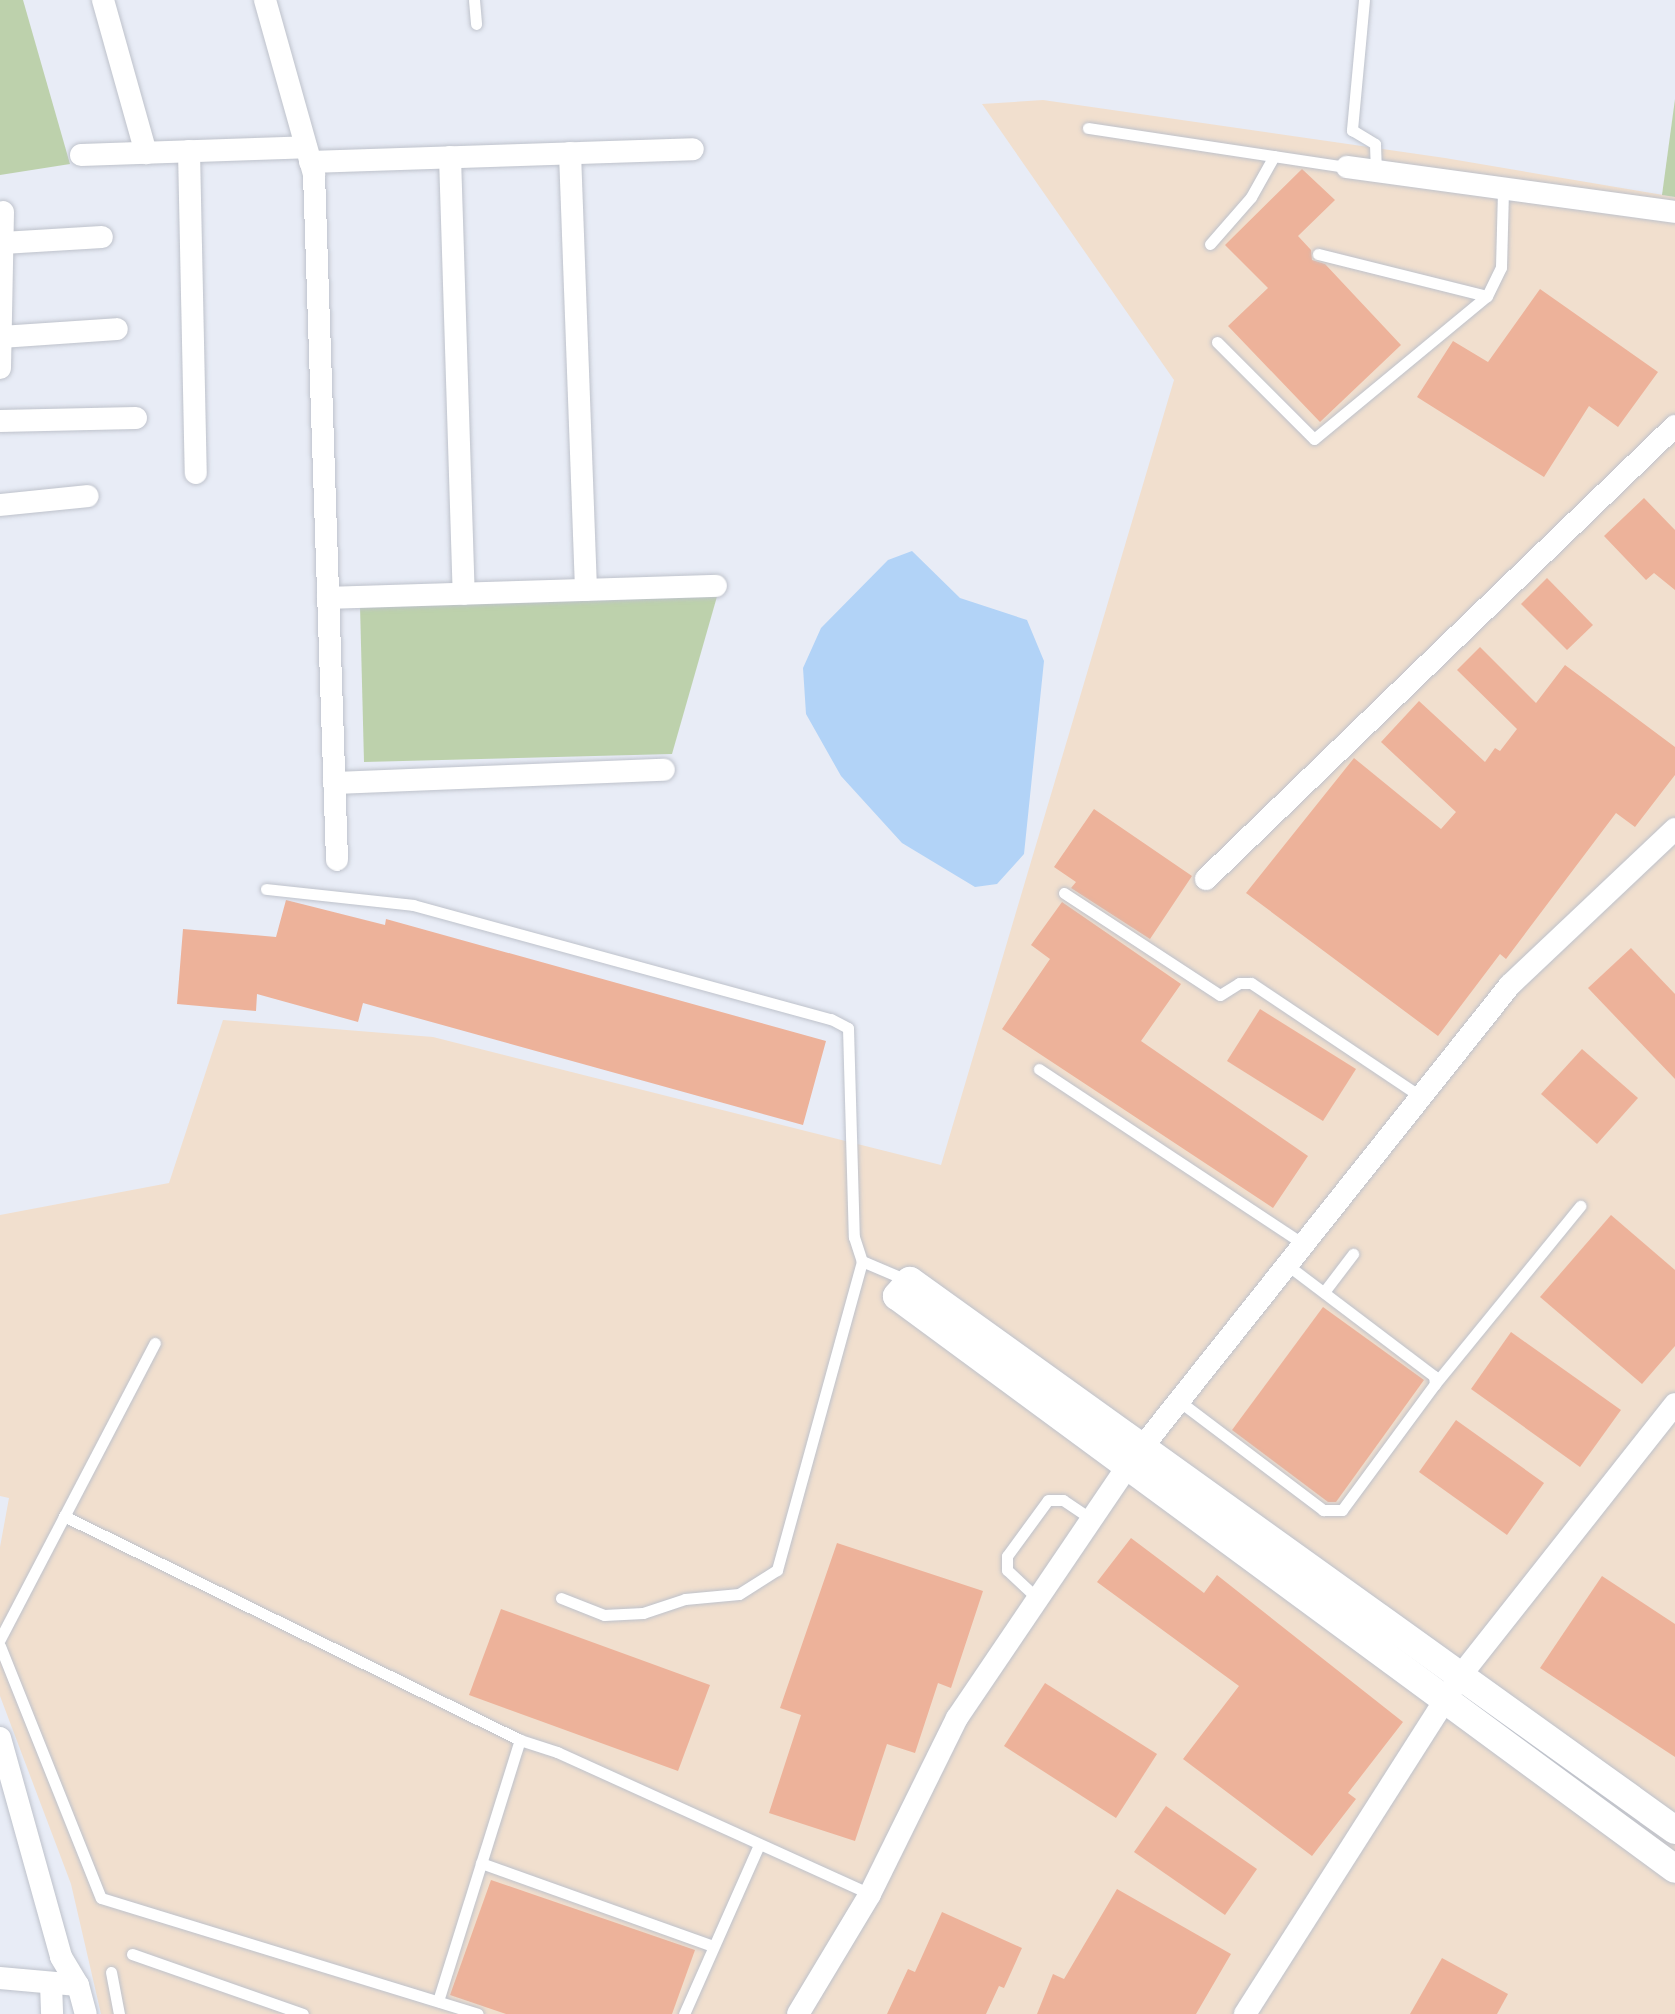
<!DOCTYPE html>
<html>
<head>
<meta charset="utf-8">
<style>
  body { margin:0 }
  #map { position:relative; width:1675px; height:2014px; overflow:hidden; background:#e8ecf6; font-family:Inter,sans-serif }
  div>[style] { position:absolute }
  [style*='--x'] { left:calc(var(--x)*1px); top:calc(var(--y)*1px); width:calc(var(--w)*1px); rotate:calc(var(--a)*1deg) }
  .industrial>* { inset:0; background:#f1dfce }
  .green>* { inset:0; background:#bdd1ac }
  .water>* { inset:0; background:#b2d3f7 }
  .building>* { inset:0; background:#edb29a }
  .roads { filter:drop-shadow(0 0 2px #bec2cb) drop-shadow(0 0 2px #bec2cb) }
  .service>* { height:11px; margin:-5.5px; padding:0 5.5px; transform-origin:5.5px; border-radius:5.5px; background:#fff }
  .minor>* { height:22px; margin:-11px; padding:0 11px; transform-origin:11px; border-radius:11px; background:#fff }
  .tertiary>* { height:28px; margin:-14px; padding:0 14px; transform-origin:14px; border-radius:14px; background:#fff }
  span { translate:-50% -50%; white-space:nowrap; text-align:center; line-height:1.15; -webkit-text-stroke:6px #e8ecf6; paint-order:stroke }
</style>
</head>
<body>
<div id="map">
  <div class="industrial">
    <i style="clip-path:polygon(1043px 100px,1445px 158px,1675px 197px,1675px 2014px,101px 2014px,71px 1884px,0 1696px,0 1547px,9px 1498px,0 1496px,0 1215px,169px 1183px,223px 1020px,433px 1037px,941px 1165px,1174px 380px,982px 104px)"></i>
  </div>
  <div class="green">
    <i style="clip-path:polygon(0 0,23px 0,70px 164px,0 175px)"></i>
    <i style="clip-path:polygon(1675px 99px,1675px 197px,1662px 195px)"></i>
    <i style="clip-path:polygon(718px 593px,672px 754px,364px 762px,360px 605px)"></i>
  </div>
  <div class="water">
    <i style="clip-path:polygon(912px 551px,960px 598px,1027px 620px,1044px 661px,1024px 854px,997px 884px,975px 887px,902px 843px,841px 776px,806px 714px,803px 668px,821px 628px,888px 560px)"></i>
  </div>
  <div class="building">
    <i style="clip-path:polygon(1302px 169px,1335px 200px,1298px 236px,1311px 250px,1312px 260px,1325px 264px,1401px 345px,1320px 422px,1228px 326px,1268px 288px,1225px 245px)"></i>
    <i style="clip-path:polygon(1540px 289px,1658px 372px,1618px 427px,1589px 406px,1544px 477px,1417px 397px,1453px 341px,1488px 362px)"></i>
    <i style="clip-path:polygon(1644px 498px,1675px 530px,1675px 590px,1654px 573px,1646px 580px,1604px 536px)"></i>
    <i style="clip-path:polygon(1547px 578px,1593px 625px,1567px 650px,1521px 604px)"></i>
    <i style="clip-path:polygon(1480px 647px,1536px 703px,1565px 665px,1675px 747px,1675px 775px,1635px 827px,1616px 813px,1506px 959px,1500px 954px,1438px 1036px,1246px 893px,1354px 758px,1441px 829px,1456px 812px,1381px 742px,1419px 701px,1485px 762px,1495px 748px,1500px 751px,1517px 729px,1457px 670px)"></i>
    <i style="clip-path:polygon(1094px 809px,1192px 876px,1150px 939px,1071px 888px,1076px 882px,1054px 867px)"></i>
    <i style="clip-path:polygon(286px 900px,385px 925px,386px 919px,826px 1041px,803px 1125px,363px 1003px,358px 1022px,257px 994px,256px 1011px,177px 1004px,183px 929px,276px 937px)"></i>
    <i style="clip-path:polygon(1062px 902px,1181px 984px,1141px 1041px,1308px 1156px,1273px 1208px,1002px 1029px,1050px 959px,1031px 945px)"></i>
    <i style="clip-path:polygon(1631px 948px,1675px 994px,1675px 1079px,1588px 988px)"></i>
    <i style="clip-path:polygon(1260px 1009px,1356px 1069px,1323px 1121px,1227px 1061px)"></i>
    <i style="clip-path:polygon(1582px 1049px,1638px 1098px,1597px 1144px,1541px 1094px)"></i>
    <i style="clip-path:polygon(1611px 1215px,1675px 1270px,1675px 1346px,1642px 1384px,1540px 1297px)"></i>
    <i style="clip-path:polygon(1323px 1307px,1424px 1380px,1336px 1502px,1328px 1502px,1232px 1430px)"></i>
    <i style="clip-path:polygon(1511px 1332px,1621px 1410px,1580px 1467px,1471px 1389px)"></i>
    <i style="clip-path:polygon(1456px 1420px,1544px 1483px,1507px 1535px,1419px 1472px)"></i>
    <i style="clip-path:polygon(1131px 1538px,1204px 1593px,1217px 1575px,1403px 1722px,1348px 1793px,1356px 1799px,1312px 1856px,1183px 1759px,1239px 1686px,1097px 1582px)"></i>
    <i style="clip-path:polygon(837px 1543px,983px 1591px,951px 1688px,938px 1683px,915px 1753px,887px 1744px,855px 1841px,769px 1813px,801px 1715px,780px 1708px)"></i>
    <i style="clip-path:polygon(1602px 1576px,1675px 1624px,1675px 1757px,1540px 1668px)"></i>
    <i style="clip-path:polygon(501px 1609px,710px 1685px,678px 1771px,469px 1695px)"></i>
    <i style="clip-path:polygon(1045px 1683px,1157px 1754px,1116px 1818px,1004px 1746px)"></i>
    <i style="clip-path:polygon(1166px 1806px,1257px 1869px,1225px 1915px,1134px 1852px)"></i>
    <i style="clip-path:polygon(491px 1880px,695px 1950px,672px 2014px,506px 2014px,450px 1995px)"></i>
    <i style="clip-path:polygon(1117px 1889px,1231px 1954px,1196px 2014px,1037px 2014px,1053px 1974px,1064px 1979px)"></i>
    <i style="clip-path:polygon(942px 1912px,1022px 1948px,1004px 1988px,999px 1986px,986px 2014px,887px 2014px,908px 1969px,915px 1972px)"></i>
    <i style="clip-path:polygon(1442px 1958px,1508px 1994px,1497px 2014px,1410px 2014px)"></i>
  </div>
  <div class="roads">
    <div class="service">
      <i style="--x:474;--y:0;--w:24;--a:85"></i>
      <i style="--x:1364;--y:0;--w:131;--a:95.3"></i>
      <i style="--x:1352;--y:130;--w:27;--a:31"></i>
      <i style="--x:1375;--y:144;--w:27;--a:88"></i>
      <i style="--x:1088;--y:128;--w:262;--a:8.6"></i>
      <i style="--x:1210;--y:244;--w:62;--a:-48.9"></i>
      <i style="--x:1251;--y:197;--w:47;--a:-60.7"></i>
      <i style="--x:1318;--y:254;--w:174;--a:14"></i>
      <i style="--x:1217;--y:342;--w:137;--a:45"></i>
      <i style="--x:1314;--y:439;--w:224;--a:-39.6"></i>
      <i style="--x:1487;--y:296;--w:32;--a:-64"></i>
      <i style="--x:1501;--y:267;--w:79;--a:-88.5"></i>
      <i style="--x:266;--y:889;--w:148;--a:6.2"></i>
      <i style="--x:413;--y:905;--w:433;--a:15.3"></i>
      <i style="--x:831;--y:1019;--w:19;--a:28"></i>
      <i style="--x:848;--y:1028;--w:209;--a:88.4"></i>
      <i style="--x:854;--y:1237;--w:25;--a:72"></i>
      <i style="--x:862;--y:1261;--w:51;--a:23.1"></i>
      <i style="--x:1064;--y:893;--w:186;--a:33.2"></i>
      <i style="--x:1220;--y:995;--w:22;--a:-32"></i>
      <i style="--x:1239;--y:983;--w:12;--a:0"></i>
      <i style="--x:1251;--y:983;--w:205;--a:33.8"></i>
      <i style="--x:1039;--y:1069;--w:317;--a:33.5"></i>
      <i style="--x:1324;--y:1292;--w:48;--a:-52.7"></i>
      <i style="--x:1435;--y:1384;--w:230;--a:-50.8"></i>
      <i style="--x:1179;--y:1401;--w:181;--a:37.1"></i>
      <i style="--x:1323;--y:1510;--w:19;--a:0"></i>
      <i style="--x:1342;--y:1510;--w:157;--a:-53.6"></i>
      <i style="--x:1435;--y:1384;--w:8;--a:-97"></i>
      <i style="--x:1434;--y:1376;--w:184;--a:-142.9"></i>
      <i style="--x:64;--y:1516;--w:508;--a:26.16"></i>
      <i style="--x:520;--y:1740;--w:39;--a:18"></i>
      <i style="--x:557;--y:1752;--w:344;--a:24.4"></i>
      <i style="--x:561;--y:1598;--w:46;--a:21.6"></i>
      <i style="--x:604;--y:1615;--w:39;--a:-3"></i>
      <i style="--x:643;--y:1613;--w:44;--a:-18.4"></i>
      <i style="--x:685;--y:1599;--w:54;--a:-5.3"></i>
      <i style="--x:739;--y:1594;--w:45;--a:-32.3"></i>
      <i style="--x:777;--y:1570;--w:320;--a:-74.6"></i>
      <i style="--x:1038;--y:1599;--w:42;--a:-136.9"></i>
      <i style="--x:1007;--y:1570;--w:14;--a:-90"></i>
      <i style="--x:1007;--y:1556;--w:69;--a:-53.8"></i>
      <i style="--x:1048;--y:1500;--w:15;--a:0"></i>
      <i style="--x:1063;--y:1500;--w:34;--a:34"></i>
      <i style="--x:0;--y:1639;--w:334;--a:-62.4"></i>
      <i style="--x:0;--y:1646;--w:271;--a:68.2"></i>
      <i style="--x:101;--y:1898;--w:394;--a:17.1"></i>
      <i style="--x:481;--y:1863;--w:246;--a:19.7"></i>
      <i style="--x:132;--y:1954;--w:181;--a:19.3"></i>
      <i style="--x:111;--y:1972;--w:43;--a:79.2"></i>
      <i style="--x:438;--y:2001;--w:274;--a:-72.6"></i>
      <i style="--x:684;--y:2014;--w:183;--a:-66.1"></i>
    </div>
    <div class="minor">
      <i style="--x:103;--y:0;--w:159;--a:74.3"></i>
      <i style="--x:265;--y:0;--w:181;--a:74.3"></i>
      <i style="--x:314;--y:174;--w:686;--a:88.08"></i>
      <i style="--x:189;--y:151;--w:322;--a:88.8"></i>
      <i style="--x:570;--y:153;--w:437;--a:87.9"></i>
      <i style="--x:81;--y:155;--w:225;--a:-2"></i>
      <i style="--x:450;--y:157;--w:437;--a:88.2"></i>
      <i style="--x:310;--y:162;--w:383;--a:-1.9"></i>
      <i style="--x:1347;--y:167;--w:331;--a:7.8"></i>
      <i style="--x:3;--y:243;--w:99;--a:-3.5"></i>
      <i style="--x:1;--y:337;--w:116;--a:-3.9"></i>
      <i style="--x:0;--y:368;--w:156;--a:-88.9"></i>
      <i style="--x:0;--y:421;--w:136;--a:-1.3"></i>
      <i style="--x:0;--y:505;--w:88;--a:-5.8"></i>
      <i style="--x:328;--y:598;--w:388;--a:-1.8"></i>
      <i style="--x:334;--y:783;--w:330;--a:-2.3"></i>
      <i style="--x:1206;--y:879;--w:652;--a:-44.01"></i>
      <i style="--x:0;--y:1738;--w:227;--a:74.4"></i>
      <i style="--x:61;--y:1957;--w:33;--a:59"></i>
      <i style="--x:78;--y:1985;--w:30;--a:75"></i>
      <i style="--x:0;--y:1978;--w:78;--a:5.1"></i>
      <i style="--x:51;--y:1983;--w:31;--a:88"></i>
      <i style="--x:798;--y:2014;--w:140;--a:-59"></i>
      <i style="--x:870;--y:1894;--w:196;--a:-63.7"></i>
      <i style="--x:957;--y:1718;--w:305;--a:-55.9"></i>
      <i style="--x:1128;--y:1465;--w:613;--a:-51.49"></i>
      <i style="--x:1510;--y:985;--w:227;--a:-43.4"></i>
      <i style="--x:1245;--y:2014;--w:402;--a:-57.5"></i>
      <i style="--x:1461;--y:1675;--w:345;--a:-51.7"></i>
    </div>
    <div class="tertiary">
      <i style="--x:1675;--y:1830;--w:942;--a:-144.33"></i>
      <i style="--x:910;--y:1281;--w:20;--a:131"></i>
      <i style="--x:897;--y:1296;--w:966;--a:36.37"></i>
    </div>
  </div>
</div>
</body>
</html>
